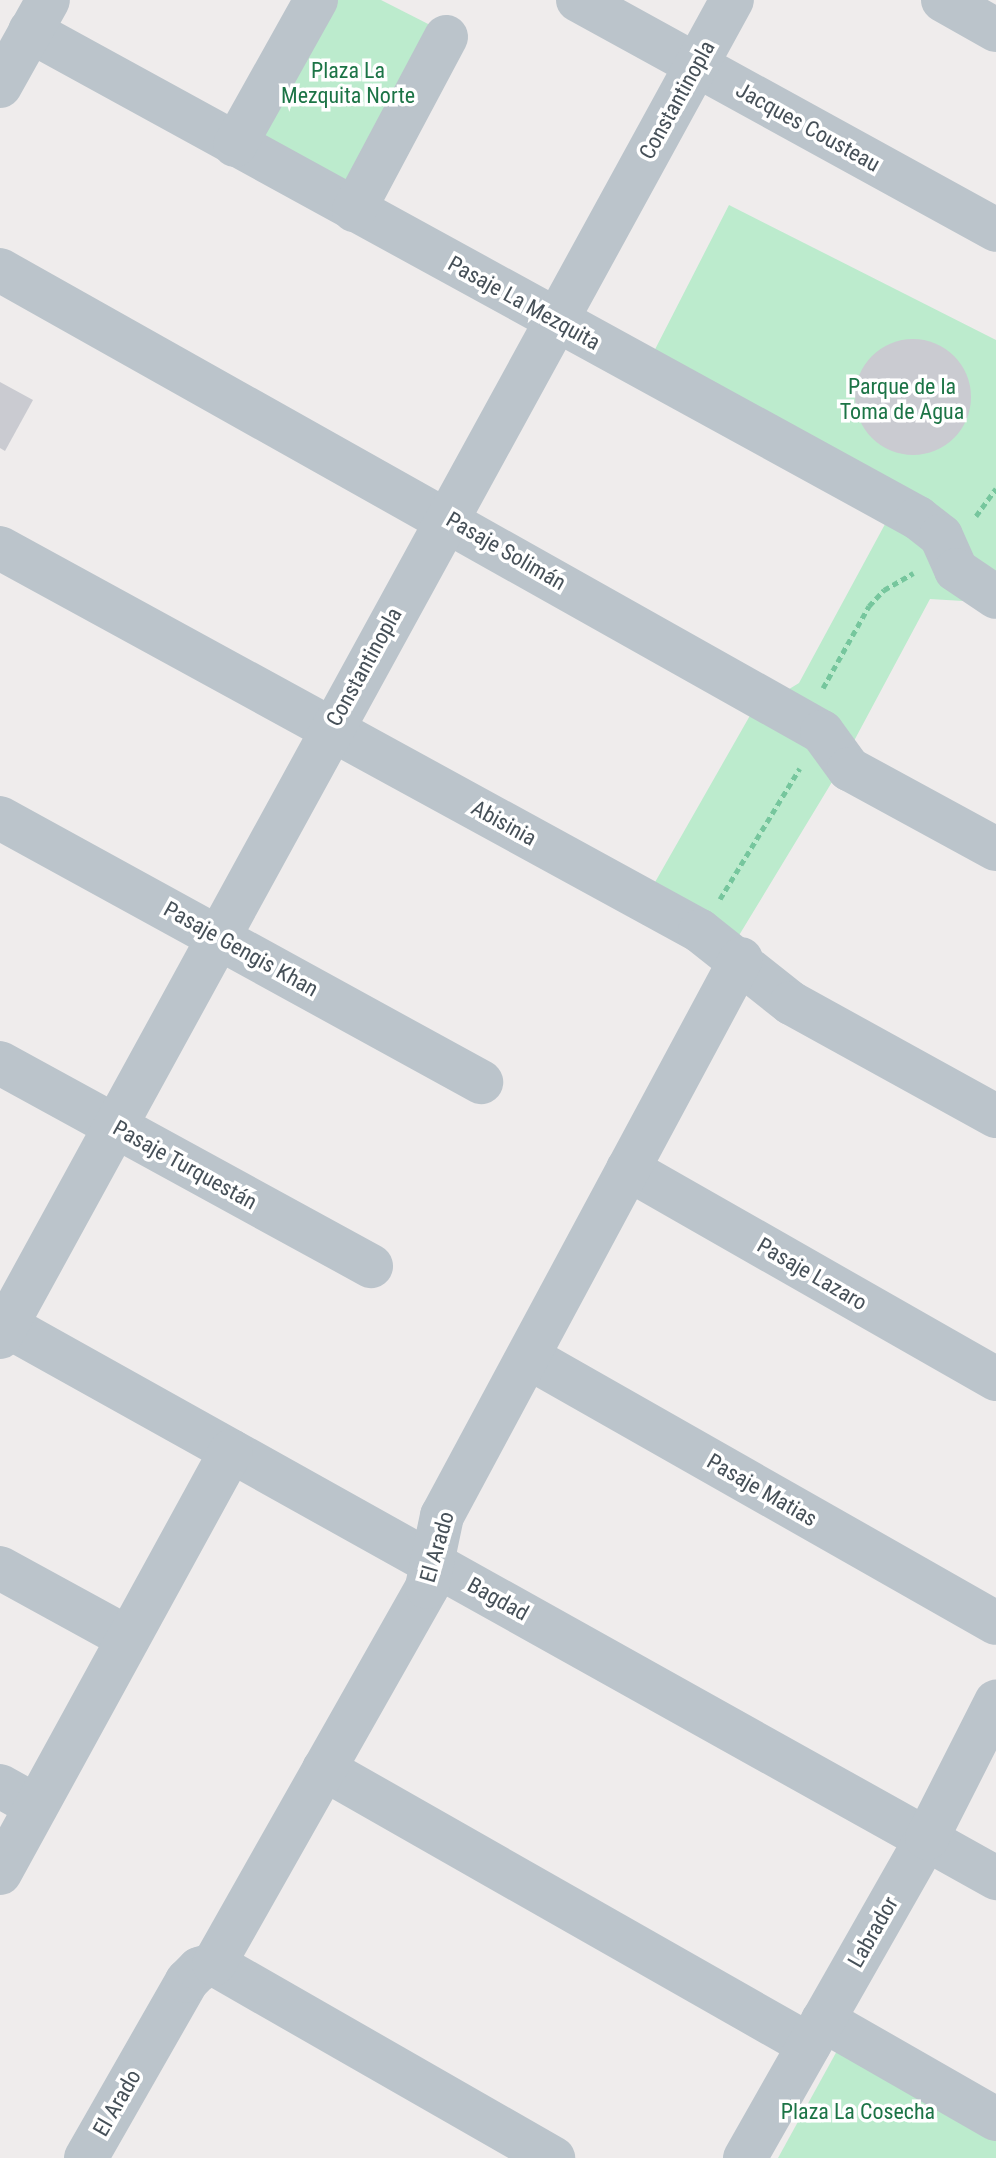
<!DOCTYPE html>
<html>
<head>
<meta charset="utf-8">
<style>
  body { margin:0 }
  #map { position:relative; width:996px; height:2158px; overflow:hidden; background:#efecec; font-family:"Roboto Condensed",sans-serif }
  div>[style] { position:absolute }
  [style*='--x'] { left:calc(var(--x)*1px); top:calc(var(--y)*1px); width:calc(var(--w)*1px); rotate:calc(var(--a)*1deg) }
  .green>* { inset:0; background:#bcebcd }
  .building>* { inset:0; background:#cacbd1 }
  .round { border-radius:50% }
  .path>* { height:5px; margin-top:-2.5px; transform-origin:0; background:repeating-linear-gradient(90deg,#76c69d 0 6px,transparent 0 10px) }
  .street>* { height:44px; margin:-22px; padding:0 22px; transform-origin:22px; border-radius:22px; background:#bbc4cb }
  span { translate:-50% -50%; white-space:nowrap; text-align:center; line-height:1.15; -webkit-text-stroke:7px #fff; paint-order:stroke }
  .park-label { font-size:22px; color:#1c7446 }
  .street-label { font-size:22px; color:#465058 }
</style>
</head>
<body>
<div id="map">
  <div class="green">
    <i style="clip-path:polygon(331px 0,381px 0,438px 29px,354px 186px,259px 136px)"></i>
    <i style="clip-path:polygon(729px 205px,996px 340px,996px 603px,930px 599px,832px 782px,738px 937px,654px 884px,752px 712px,799px 683px,897px 502px,646px 367px)"></i>
    <i style="clip-path:polygon(838px 2049px,996px 2135px,996px 2158px,778px 2158px)"></i>
  </div>
  <div class="building">
    <i class="round" style="left:855px;top:339px;width:116px;height:116px"></i>
    <i style="clip-path:polygon(0 382px,33px 400px,5px 451px,0 448px)"></i>
  </div>
  <div class="path">
    <i style="--x:976;--y:516;--w:34;--a:-54"></i>
    <i style="--x:823;--y:688;--w:94;--a:-60.7"></i>
    <i style="--x:869;--y:606;--w:22;--a:-47"></i>
    <i style="--x:884;--y:590;--w:34;--a:-30"></i>
    <i style="--x:720;--y:899;--w:153;--a:-58.6"></i>
  </div>
  <div class="street">
    <i style="--x:578;--y:0;--w:477;--a:28.8"></i>
    <i style="--x:943;--y:0;--w:61;--a:29.5"></i>
    <i style="--x:30;--y:31;--w:1013;--a:28.74"></i>
    <i style="--x:918;--y:518;--w:29;--a:38"></i>
    <i style="--x:941;--y:536;--w:37;--a:66"></i>
    <i style="--x:956;--y:570;--w:48;--a:34"></i>
    <i style="--x:0;--y:86;--w:98;--a:-60.8"></i>
    <i style="--x:235;--y:145;--w:166;--a:-60.8"></i>
    <i style="--x:354;--y:210;--w:196;--a:-62"></i>
    <i style="--x:0;--y:270;--w:943;--a:29.34"></i>
    <i style="--x:822;--y:732;--w:46;--a:53.9"></i>
    <i style="--x:849;--y:769;--w:167;--a:28.6"></i>
    <i style="--x:0;--y:548;--w:798;--a:28.68"></i>
    <i style="--x:700;--y:931;--w:116;--a:38.4"></i>
    <i style="--x:791;--y:1003;--w:234;--a:28.9"></i>
    <i style="--x:0;--y:818;--w:549;--a:28.76"></i>
    <i style="--x:0;--y:1063;--w:423;--a:28.7"></i>
    <i style="--x:628;--y:1169;--w:424;--a:29.7"></i>
    <i style="--x:0;--y:1322;--w:1141;--a:29.17"></i>
    <i style="--x:0;--y:1337;--w:1524;--a:-61.3"></i>
    <i style="--x:528;--y:1357;--w:538;--a:29.61"></i>
    <i style="--x:0;--y:1568;--w:146;--a:28.7"></i>
    <i style="--x:324;--y:1769;--w:558;--a:29.64"></i>
    <i style="--x:0;--y:1786;--w:41;--a:29.1"></i>
    <i style="--x:0;--y:1873;--w:481;--a:-61.3"></i>
    <i style="--x:214;--y:1964;--w:391;--a:29.8"></i>
    <i style="--x:823;--y:2020;--w:199;--a:29.8"></i>
    <i style="--x:86;--y:2158;--w:204;--a:-60.3"></i>
    <i style="--x:187;--y:1981;--w:17;--a:-45"></i>
    <i style="--x:199;--y:1969;--w:16;--a:-18"></i>
    <i style="--x:214;--y:1964;--w:433;--a:-60.5"></i>
    <i style="--x:427;--y:1587;--w:73;--a:-78.1"></i>
    <i style="--x:442;--y:1516;--w:632;--a:-61.77"></i>
    <i style="--x:745;--y:2158;--w:368;--a:-60.4"></i>
    <i style="--x:927;--y:1838;--w:153;--a:-63.1"></i>
  </div>
  <div class="park-label">
    <span style="left:348px;top:83px">Plaza La<br>Mezquita Norte</span>
    <span style="left:902px;top:399px">Parque de la<br>Toma de Agua</span>
    <span style="left:858px;top:2112px">Plaza La Cosecha</span>
  </div>
  <div class="street-label">
    <span style="left:677px;top:100px;rotate:-61deg">Constantinopla</span>
    <span style="left:808px;top:127px;rotate:29deg">Jacques Cousteau</span>
    <span style="left:524px;top:303px;rotate:29deg">Pasaje La Mezquita</span>
    <span style="left:506px;top:551px;rotate:30deg">Pasaje Solimán</span>
    <span style="left:364px;top:667px;rotate:-61deg">Constantinopla</span>
    <span style="left:504px;top:823px;rotate:29deg">Abisinia</span>
    <span style="left:241px;top:949px;rotate:29deg">Pasaje Gengis Khan</span>
    <span style="left:185px;top:1165px;rotate:29deg">Pasaje Turquestán</span>
    <span style="left:812px;top:1274px;rotate:30deg">Pasaje Lazaro</span>
    <span style="left:762px;top:1490px;rotate:30deg">Pasaje Matias</span>
    <span style="left:437px;top:1547px;rotate:-74deg">El Arado</span>
    <span style="left:498px;top:1599px;rotate:29deg">Bagdad</span>
    <span style="left:873px;top:1932px;rotate:-60deg">Labrador</span>
    <span style="left:117px;top:2103px;rotate:-60deg">El Arado</span>
  </div>
</div>
</body>
</html>
